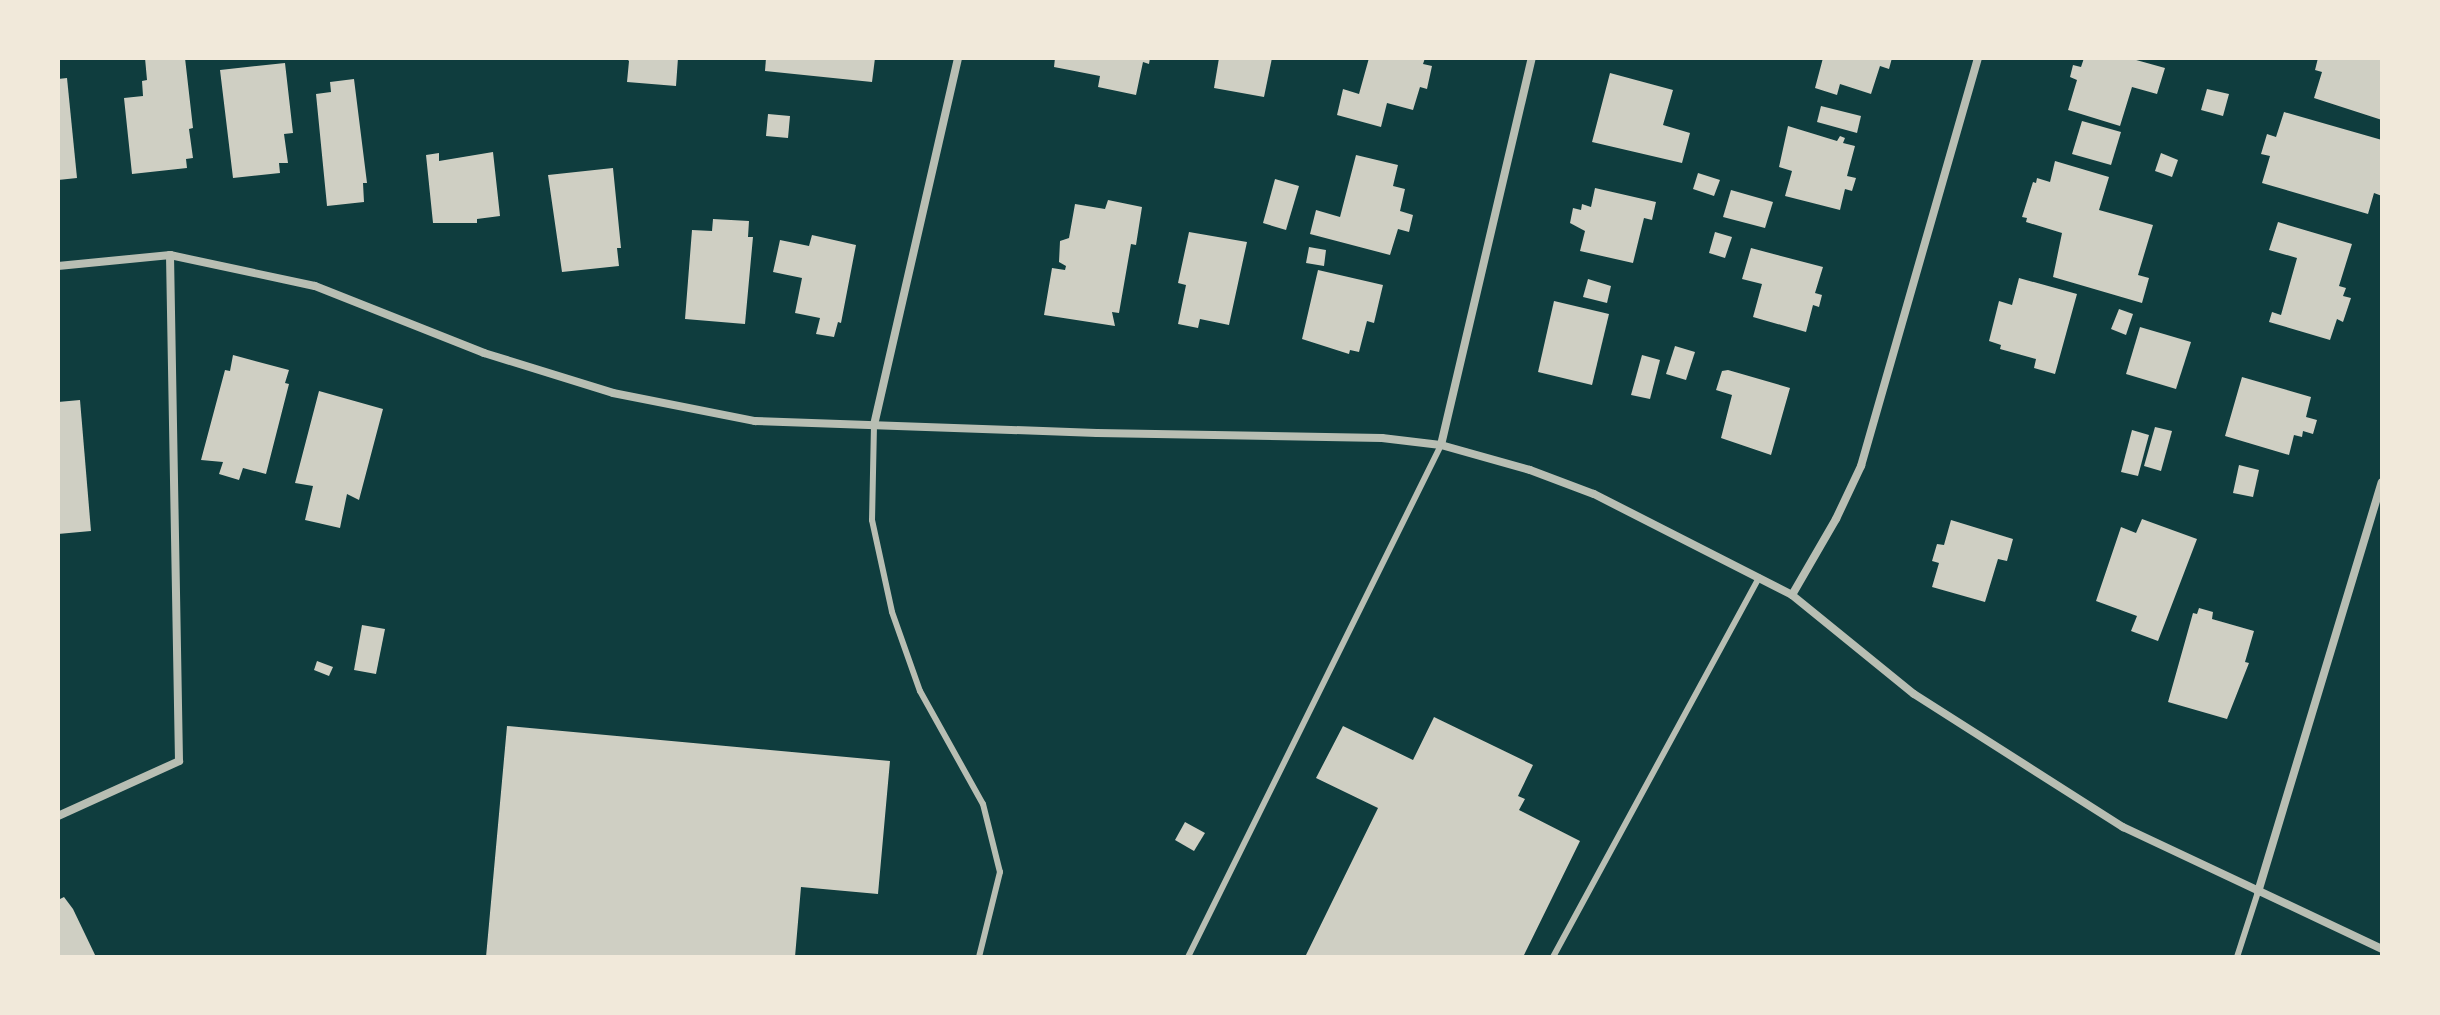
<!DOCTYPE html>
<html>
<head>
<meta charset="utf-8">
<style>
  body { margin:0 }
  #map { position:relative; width:2440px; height:1015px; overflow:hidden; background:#0f3d3e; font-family:"Libre Baskerville",serif }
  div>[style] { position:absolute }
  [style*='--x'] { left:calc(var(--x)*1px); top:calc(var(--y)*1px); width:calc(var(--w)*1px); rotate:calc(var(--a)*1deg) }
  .building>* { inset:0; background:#cfcfc3 }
  .service>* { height:6px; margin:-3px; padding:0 3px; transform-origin:3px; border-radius:3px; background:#b8beb3 }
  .minor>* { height:8px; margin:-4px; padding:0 4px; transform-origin:4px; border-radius:4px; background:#b8beb3 }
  span { translate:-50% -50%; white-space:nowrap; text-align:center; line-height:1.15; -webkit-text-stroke:8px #f1e9da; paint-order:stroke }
  .frame { position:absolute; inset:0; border:60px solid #f1e9da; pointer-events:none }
</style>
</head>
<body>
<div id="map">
  <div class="building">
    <i style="clip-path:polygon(145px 58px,185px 58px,193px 128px,189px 129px,193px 158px,186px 159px,187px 168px,132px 174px,124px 98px,143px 96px,142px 81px,147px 80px)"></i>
    <i style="clip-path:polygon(626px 58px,678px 58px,676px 86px,627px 82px,629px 61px)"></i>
    <i style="clip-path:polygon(766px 58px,875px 58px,872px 82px,765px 71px)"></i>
    <i style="clip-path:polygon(1055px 58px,1150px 58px,1149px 64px,1143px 62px,1136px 95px,1098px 87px,1100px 76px,1054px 67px)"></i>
    <i style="clip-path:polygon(1219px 58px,1272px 58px,1264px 97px,1214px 88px)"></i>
    <i style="clip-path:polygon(1369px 58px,1425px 58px,1423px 64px,1432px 66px,1427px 89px,1420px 87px,1413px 110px,1387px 103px,1381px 127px,1337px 115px,1343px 89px,1359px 94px)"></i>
    <i style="clip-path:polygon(1823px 58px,1892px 58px,1889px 69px,1880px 66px,1871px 94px,1840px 84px,1837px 95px,1815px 88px)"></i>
    <i style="clip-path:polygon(2084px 58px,2129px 58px,2165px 68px,2157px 94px,2132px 87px,2120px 126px,2068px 110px,2077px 80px,2070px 77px,2073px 65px,2081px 67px)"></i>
    <i style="clip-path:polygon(2318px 58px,2382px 58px,2382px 120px,2314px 98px,2322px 72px,2315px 70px)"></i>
    <i style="clip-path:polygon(285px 63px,293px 133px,284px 134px,288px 163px,279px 163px,280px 173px,233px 178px,220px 70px)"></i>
    <i style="clip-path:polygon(1610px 73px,1673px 90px,1663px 125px,1690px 133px,1682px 163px,1592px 142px)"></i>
    <i style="clip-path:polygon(67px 78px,77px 178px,58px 180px,58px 79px)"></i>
    <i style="clip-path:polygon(354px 79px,367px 183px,363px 183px,364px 202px,327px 206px,316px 94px,331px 92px,330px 82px)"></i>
    <i style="clip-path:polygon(2207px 89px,2229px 94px,2223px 116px,2201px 110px)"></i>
    <i style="clip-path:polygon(1821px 106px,1861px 116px,1857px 133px,1817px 122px)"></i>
    <i style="clip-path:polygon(2284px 112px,2382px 140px,2382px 196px,2374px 193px,2368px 214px,2262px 183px,2270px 156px,2261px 154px,2267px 134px,2276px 137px)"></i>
    <i style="clip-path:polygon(768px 114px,790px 116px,788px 138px,766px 136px)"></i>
    <i style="clip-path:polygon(2082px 121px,2121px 132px,2111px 165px,2072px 154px)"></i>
    <i style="clip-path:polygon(1788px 126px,1837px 141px,1840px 136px,1845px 138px,1843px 143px,1855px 146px,1847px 176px,1856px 178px,1852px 191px,1845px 189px,1840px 210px,1785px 196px,1792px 171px,1779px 167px)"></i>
    <i style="clip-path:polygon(493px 152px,500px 216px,477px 219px,477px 223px,433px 223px,426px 155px,439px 153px,439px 161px)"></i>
    <i style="clip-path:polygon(2161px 153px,2178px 160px,2172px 177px,2155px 171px)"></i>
    <i style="clip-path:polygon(1356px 155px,1398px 165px,1393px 186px,1405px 189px,1400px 211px,1413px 215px,1409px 232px,1398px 229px,1390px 255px,1310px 234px,1316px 210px,1340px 217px)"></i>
    <i style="clip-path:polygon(2055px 161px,2109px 177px,2099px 210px,2153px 225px,2138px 275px,2149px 278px,2142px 303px,2053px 277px,2062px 233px,2026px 222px,2027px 218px,2022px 217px,2033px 182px,2036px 183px,2037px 178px,2050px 182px)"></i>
    <i style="clip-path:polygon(613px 168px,621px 248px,617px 248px,619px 266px,562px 272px,548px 175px)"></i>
    <i style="clip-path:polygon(1698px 173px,1720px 180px,1714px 196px,1693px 189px)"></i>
    <i style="clip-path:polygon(1275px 179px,1299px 186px,1286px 230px,1263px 223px)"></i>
    <i style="clip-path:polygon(1595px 188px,1656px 202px,1652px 220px,1644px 218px,1633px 263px,1580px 251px,1585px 231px,1570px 223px,1573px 208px,1581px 210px,1582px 204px,1591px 207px)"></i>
    <i style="clip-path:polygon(1731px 190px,1773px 202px,1765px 228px,1723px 217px)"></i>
    <i style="clip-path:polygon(1108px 200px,1142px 207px,1136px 245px,1131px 244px,1119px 313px,1112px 312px,1115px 326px,1044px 315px,1052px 268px,1065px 270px,1066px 266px,1059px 262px,1060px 241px,1069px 238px,1075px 204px,1105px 209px)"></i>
    <i style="clip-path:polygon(713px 219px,749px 221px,748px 237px,753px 237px,745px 324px,685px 319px,692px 230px,712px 231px)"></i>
    <i style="clip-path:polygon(2278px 222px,2352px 244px,2339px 286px,2346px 288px,2343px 296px,2351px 298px,2343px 322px,2337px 319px,2330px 340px,2269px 322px,2272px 312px,2281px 315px,2297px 258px,2269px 250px)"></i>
    <i style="clip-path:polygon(1189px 232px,1247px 242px,1229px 325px,1200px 319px,1198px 328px,1178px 324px,1186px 285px,1178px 283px)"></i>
    <i style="clip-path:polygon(1715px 232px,1732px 237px,1725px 258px,1709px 253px)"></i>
    <i style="clip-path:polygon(812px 235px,856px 245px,841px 323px,838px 322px,834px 337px,816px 334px,820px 318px,795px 313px,802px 278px,773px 272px,780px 240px,809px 246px)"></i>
    <i style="clip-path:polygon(1309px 247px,1326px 250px,1324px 266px,1306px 263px)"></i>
    <i style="clip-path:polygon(1751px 248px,1823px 267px,1815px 293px,1822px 295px,1819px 307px,1813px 305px,1806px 332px,1753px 317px,1762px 284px,1742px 279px)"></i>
    <i style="clip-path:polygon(1318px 270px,1383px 285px,1374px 323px,1367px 321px,1359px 352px,1350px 350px,1349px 354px,1302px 339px)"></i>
    <i style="clip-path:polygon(2019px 278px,2077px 294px,2055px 374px,2034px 368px,2036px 359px,2000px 349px,2001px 345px,1989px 341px,1999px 301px,2012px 305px)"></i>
    <i style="clip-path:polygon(1588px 279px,1611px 286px,1607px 303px,1583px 297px)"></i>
    <i style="clip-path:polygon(1554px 301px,1609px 314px,1592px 385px,1538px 372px)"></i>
    <i style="clip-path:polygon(2119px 309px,2133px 314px,2126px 335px,2111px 329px)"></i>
    <i style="clip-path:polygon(2140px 327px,2191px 342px,2176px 389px,2126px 374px)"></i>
    <i style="clip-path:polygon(1675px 346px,1695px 352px,1686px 380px,1666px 374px)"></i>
    <i style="clip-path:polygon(233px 355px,289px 370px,285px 383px,289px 384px,266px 474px,243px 468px,239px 480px,219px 474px,223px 462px,201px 460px,225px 370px,230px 371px)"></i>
    <i style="clip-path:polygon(1642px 355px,1660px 360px,1650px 399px,1631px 395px)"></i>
    <i style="clip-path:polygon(1728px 370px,1790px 388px,1771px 455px,1721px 438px,1732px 395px,1716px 390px,1722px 371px)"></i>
    <i style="clip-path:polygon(2242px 377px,2311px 397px,2306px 417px,2317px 420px,2313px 434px,2303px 431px,2302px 437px,2294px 435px,2289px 455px,2225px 436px)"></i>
    <i style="clip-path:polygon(319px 391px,383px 409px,359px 500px,347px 494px,340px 528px,305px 520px,313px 486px,295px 483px)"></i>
    <i style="clip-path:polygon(80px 400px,91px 531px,58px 534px,58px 402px)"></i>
    <i style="clip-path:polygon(2155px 427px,2172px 431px,2161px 471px,2144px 466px)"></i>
    <i style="clip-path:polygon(2132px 430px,2149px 435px,2138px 476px,2121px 472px)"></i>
    <i style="clip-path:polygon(2239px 465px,2259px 470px,2253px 497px,2233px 493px)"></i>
    <i style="clip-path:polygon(2142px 519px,2197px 539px,2158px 641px,2131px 631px,2137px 616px,2096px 601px,2121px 527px,2136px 533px)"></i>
    <i style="clip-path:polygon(1951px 520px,2013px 539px,2007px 561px,1998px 559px,1985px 602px,1932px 587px,1939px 563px,1932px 561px,1937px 544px,1944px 545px)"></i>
    <i style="clip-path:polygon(2199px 608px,2213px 612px,2212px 619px,2254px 631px,2245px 662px,2249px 663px,2227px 719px,2168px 702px,2193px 613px,2197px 614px)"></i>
    <i style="clip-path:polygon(362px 625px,385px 629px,376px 674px,354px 670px)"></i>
    <i style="clip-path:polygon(317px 661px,333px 667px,329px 676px,314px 670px)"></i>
    <i style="clip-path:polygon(1434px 717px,1533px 765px,1518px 796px,1525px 799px,1519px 810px,1580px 841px,1523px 957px,1305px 957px,1378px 808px,1316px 778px,1343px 726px,1413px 760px)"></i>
    <i style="clip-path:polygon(507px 726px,890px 761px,878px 894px,801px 887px,795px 957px,486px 957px)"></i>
    <i style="clip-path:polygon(1185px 822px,1205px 833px,1194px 851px,1175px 840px)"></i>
    <i style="clip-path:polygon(64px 897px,73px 909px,96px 957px,58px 957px,58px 900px)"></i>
  </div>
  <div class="service">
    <i style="--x:874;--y:425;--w:95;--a:91.2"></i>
    <i style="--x:872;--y:520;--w:94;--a:77.7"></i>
    <i style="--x:892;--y:612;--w:84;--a:70.5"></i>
    <i style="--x:920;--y:691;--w:129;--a:60.9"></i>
    <i style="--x:983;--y:804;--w:70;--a:76"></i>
    <i style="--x:1000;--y:872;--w:88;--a:103.9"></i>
    <i style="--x:1188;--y:957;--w:571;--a:-63.7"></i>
    <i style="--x:1553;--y:957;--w:432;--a:-61.5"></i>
    <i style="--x:2237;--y:957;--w:68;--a:-72.1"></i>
  </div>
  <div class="minor">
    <i style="--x:58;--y:266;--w:113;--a:-5.6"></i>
    <i style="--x:170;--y:255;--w:148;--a:12.1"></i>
    <i style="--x:315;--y:286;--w:182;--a:21.6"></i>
    <i style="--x:484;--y:353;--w:135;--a:17.2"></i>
    <i style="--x:613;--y:393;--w:145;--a:11.2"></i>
    <i style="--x:755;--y:421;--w:342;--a:2"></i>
    <i style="--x:1097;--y:433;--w:285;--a:1"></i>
    <i style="--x:1382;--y:438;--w:59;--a:6.8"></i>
    <i style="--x:1441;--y:445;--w:92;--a:15.7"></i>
    <i style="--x:1530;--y:470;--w:68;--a:20.6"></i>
    <i style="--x:1594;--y:494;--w:222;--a:27"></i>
    <i style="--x:1792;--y:595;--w:157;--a:39.1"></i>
    <i style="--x:1914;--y:694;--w:248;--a:32.5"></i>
    <i style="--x:2123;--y:827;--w:286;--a:25.2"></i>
    <i style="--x:874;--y:425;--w:376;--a:-77.1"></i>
    <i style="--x:1441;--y:445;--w:398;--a:-76.8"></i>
    <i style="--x:1792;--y:595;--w:88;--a:-59.9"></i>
    <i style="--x:1836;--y:519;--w:59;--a:-64.7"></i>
    <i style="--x:1861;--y:466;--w:424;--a:-74"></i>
    <i style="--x:58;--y:816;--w:133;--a:-24.4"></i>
    <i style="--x:179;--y:761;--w:506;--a:-91.02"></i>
    <i style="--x:2258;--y:892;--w:428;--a:-73.2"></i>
  </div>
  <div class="frame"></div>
</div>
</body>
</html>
